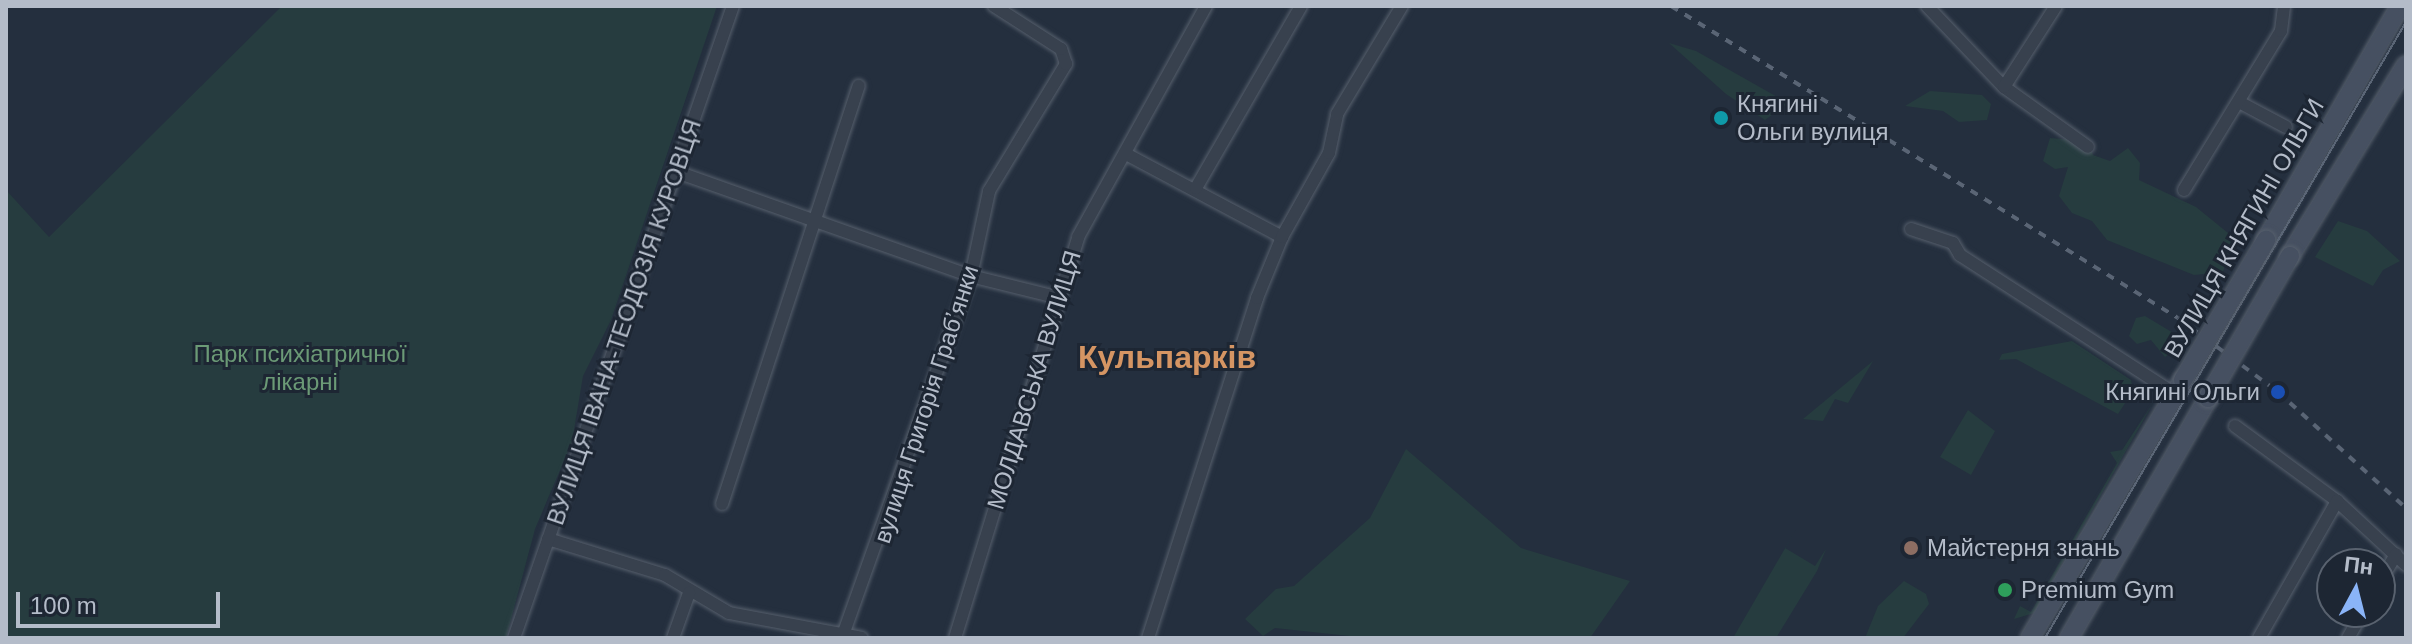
<!DOCTYPE html>
<html>
<head>
<meta charset="utf-8">
<style>
  body { margin:0 }
  #map { position:relative; width:2412px; height:644px; overflow:hidden; background:#242f3e; font-family:Arial,sans-serif }
  div>[style] { position:absolute }
  [style*='--x'] { left:calc(var(--x)*1px); top:calc(var(--y)*1px); width:calc(var(--w)*1px); rotate:calc(var(--a)*1deg) }
  .green>* { inset:0; background:#263c3f }
  .roads { filter:drop-shadow(0 0 2px #565f6c) drop-shadow(0 0 2px #565f6c) }
  .street>* { height:12px; margin:-6px; padding:0 6px; transform-origin:6px; border-radius:6px; background:#38414e }
  .secondary>* { height:18px; margin:-9px; padding:0 9px; transform-origin:9px; border-radius:9px; background:#465061 }
  .tram>* { height:2px; margin:-1px; padding:0 1px; transform-origin:1px; border-radius:1px; background:#5a6575 }
  .rail>* { height:4px; margin-top:-2px; transform-origin:0; background:repeating-linear-gradient(90deg,#5a6575 0 8px,transparent 0 16px) }
  .bridges { filter:drop-shadow(0 0 2px #565f6c) drop-shadow(0 0 2px #565f6c) }
  .secondary-bridge>* { height:18px; margin:-9px; padding:0 9px; transform-origin:9px; border-radius:9px; background:#465061 }
  .dots>* { width:22px; height:22px; translate:-50% -50%; box-sizing:border-box; border:4px solid #1d2633; border-radius:50% }
  span { translate:-50% -50%; white-space:nowrap; text-align:center; line-height:1.15; -webkit-text-stroke:6px #1d2633; paint-order:stroke }
  .poi-label { font-size:24px; color:#b4bcc9 }
  .left { translate:0 -50%; text-align:left }
  .right { translate:-100% -50%; text-align:right }
  .street-label { font-size:24px; color:#b4bcc9 }
  .park-label { font-size:24px; color:#6b9a76 }
  .district-label { font-size:32px; color:#d59563; font-weight:700 }
  .frame { position:absolute; inset:0; border:8px solid #b4bcc9; pointer-events:none }
  .north { position:absolute; left:2316px; top:548px; width:80px; height:80px; box-sizing:border-box; background:#1d2633; border:2px solid #59626f; border-radius:50%; rotate:7deg; font-size:22px; font-weight:700; line-height:32px; text-align:center; color:#b4bcc9 }
  .north::after { content:''; display:block; margin:auto; width:28px; height:36px; background:#8ab4f8; clip-path:polygon(50% 0,100% 100%,50% 72%,0 100%) }
  .scale { position:absolute; left:16px; top:592px; width:204px; height:36px; box-sizing:border-box; border:4px solid #b4bcc9; border-top:0; padding-left:10px; font-size:24px; line-height:28px; white-space:nowrap; color:#b4bcc9; -webkit-text-stroke:6px #1d2633; paint-order:stroke }
</style>
</head>
<body>
<div id="map">
  <div class="green">
    <i style="clip-path:polygon(282px 6px,717px 6px,611px 320px,583px 376px,572px 442px,535px 529px,506px 638px,6px 638px,6px 190px,49px 237px)"></i>
    <i style="clip-path:polygon(1669px 43px,1696px 51px,1788px 103px,1765px 120px,1726px 94px)"></i>
    <i style="clip-path:polygon(1930px 91px,1982px 95px,1991px 104px,1987px 120px,1959px 122px,1943px 111px,1905px 106px)"></i>
    <i style="clip-path:polygon(2050px 138px,2088px 141px,2093px 155px,2110px 161px,2128px 148px,2140px 163px,2139px 180px,2196px 207px,2233px 237px,2223px 272px,2194px 275px,2107px 240px,2092px 221px,2072px 213px,2059px 196px,2068px 167px,2055px 169px,2043px 161px)"></i>
    <i style="clip-path:polygon(2338px 221px,2367px 231px,2400px 261px,2383px 270px,2373px 286px,2315px 257px)"></i>
    <i style="clip-path:polygon(2145px 316px,2175px 334px,2175px 350px,2165px 357px,2151px 340px,2137px 344px,2129px 336px,2136px 318px)"></i>
    <i style="clip-path:polygon(2072px 341px,2131px 380px,2133px 391px,2118px 414px,2016px 359px,1999px 360px,2002px 354px)"></i>
    <i style="clip-path:polygon(1873px 361px,1848px 403px,1835px 399px,1823px 421px,1803px 419px)"></i>
    <i style="clip-path:polygon(2153px 403px,2034px 613px,2014px 619px,2020px 606px,2031px 612px,2117px 463px,2110px 452px,2122px 450px)"></i>
    <i style="clip-path:polygon(1968px 410px,1995px 431px,1971px 475px,1940px 457px)"></i>
    <i style="clip-path:polygon(1406px 449px,1521px 548px,1630px 581px,1590px 638px,1368px 638px,1275px 628px,1263px 636px,1245px 619px,1276px 589px,1294px 586px,1370px 518px)"></i>
    <i style="clip-path:polygon(1798px 526px,1785px 548px,1815px 566px,1826px 549px,1817px 571px,1776px 638px,1733px 638px)"></i>
    <i style="clip-path:polygon(1904px 581px,1926px 594px,1929px 604px,1903px 638px,1865px 638px,1878px 606px)"></i>
  </div>
  <div class="roads">
    <div class="street">
      <i style="--x:1927;--y:6;--w:112;--a:46.5"></i>
      <i style="--x:2004;--y:87;--w:103;--a:35.5"></i>
      <i style="--x:2004;--y:87;--w:96;--a:-57.3"></i>
      <i style="--x:2239;--y:102;--w:53;--a:28"></i>
      <i style="--x:1126;--y:154;--w:177;--a:28"></i>
      <i style="--x:677;--y:172;--w:312;--a:19.5"></i>
      <i style="--x:971;--y:276;--w:88;--a:13.9"></i>
      <i style="--x:1196;--y:188;--w:210;--a:-60"></i>
      <i style="--x:2184;--y:190;--w:186;--a:-58.6"></i>
      <i style="--x:2281;--y:31;--w:25;--a:-83"></i>
      <i style="--x:1911;--y:229;--w:44;--a:18.4"></i>
      <i style="--x:1953;--y:243;--w:14;--a:60"></i>
      <i style="--x:1960;--y:255;--w:256;--a:32.9"></i>
      <i style="--x:2235;--y:426;--w:127;--a:36.3"></i>
      <i style="--x:2337;--y:501;--w:94;--a:42.8"></i>
      <i style="--x:722;--y:504;--w:440;--a:-71.9"></i>
      <i style="--x:548;--y:539;--w:122;--a:17.1"></i>
      <i style="--x:665;--y:575;--w:74;--a:30.7"></i>
      <i style="--x:729;--y:613;--w:135;--a:10.6"></i>
      <i style="--x:2380;--y:582;--w:32;--a:-60"></i>
      <i style="--x:844;--y:632;--w:378;--a:-70.4"></i>
      <i style="--x:971;--y:276;--w:87;--a:-78"></i>
      <i style="--x:989;--y:191;--w:149;--a:-58.8"></i>
      <i style="--x:1066;--y:64;--w:16;--a:-108"></i>
      <i style="--x:1061;--y:49;--w:80;--a:-147.3"></i>
      <i style="--x:514;--y:638;--w:669;--a:-70.89"></i>
      <i style="--x:673;--y:638;--w:48;--a:-70.4"></i>
      <i style="--x:955;--y:638;--w:419;--a:-72.9"></i>
      <i style="--x:1078;--y:237;--w:264;--a:-61"></i>
      <i style="--x:1148;--y:638;--w:357;--a:-72.2"></i>
      <i style="--x:1257;--y:298;--w:66;--a:-67.7"></i>
      <i style="--x:1282;--y:237;--w:96;--a:-60.8"></i>
      <i style="--x:1329;--y:153;--w:40;--a:-78"></i>
      <i style="--x:1337;--y:114;--w:126;--a:-59"></i>
      <i style="--x:2259;--y:638;--w:158;--a:-60.3"></i>
      <i style="--x:2348;--y:638;--w:30;--a:-60"></i>
    </div>
    <div class="secondary">
      <i style="--x:2266;--y:240;--w:270;--a:-60.2"></i>
      <i style="--x:2290;--y:256;--w:223;--a:-58.7"></i>
      <i style="--x:2030;--y:638;--w:300;--a:-59.3"></i>
      <i style="--x:2069;--y:638;--w:277;--a:-59.9"></i>
    </div>
  </div>
  <div class="tram">
    <i style="--x:2045;--y:638;--w:714;--a:-59.63"></i>
  </div>
  <div class="rail">
    <i style="--x:1671;--y:6;--w:595;--a:31.61"></i>
    <i style="--x:2178;--y:318;--w:124;--a:36.5"></i>
    <i style="--x:2278;--y:392;--w:173;--a:42.2"></i>
  </div>
  <div class="bridges">
    <div class="secondary-bridge">
      <i style="--x:2183;--y:380;--w:163;--a:-59.3"></i>
      <i style="--x:2208;--y:398;--w:164;--a:-60"></i>
    </div>
  </div>
  <div class="dots">
    <i style="left:1721px;top:118px;background:#0f9aa8"></i>
    <i style="left:2278px;top:392px;background:#1a4fb4"></i>
    <i style="left:1911px;top:548px;background:#8d6e63"></i>
    <i style="left:2005px;top:590px;background:#2e9e5b"></i>
  </div>
  <div class="poi-label">
    <span class="left" style="left:1737px;top:118px">Княгині<br>Ольги вулиця</span>
    <span class="right" style="left:2260px;top:392px">Княгині Ольги</span>
    <span class="left" style="left:1927px;top:548px">Майстерня знань</span>
    <span class="left" style="left:2021px;top:590px">Premium Gym</span>
  </div>
  <div class="street-label">
    <span style="left:2244px;top:228px;rotate:-60deg">ВУЛИЦЯ КНЯГИНІ ОЛЬГИ</span>
    <span style="left:624px;top:322px;rotate:-71deg">ВУЛИЦЯ ІВАНА-ТЕОДОЗІЯ КУРОВЦЯ</span>
    <span style="left:1034px;top:380px;rotate:-73deg">МОЛДАВСЬКА ВУЛИЦЯ</span>
    <span style="left:926px;top:404px;rotate:-72deg">вулиця Григорія Грабʼянки</span>
  </div>
  <div class="park-label">
    <span style="left:300px;top:368px">Парк психіатричної<br>лікарні</span>
  </div>
  <div class="district-label">
    <span style="left:1167px;top:357px">Кульпарків</span>
  </div>
  <div class="frame"></div>
  <div class="north">Пн</div>
  <div class="scale">100 m</div>
</div>
</body>
</html>
